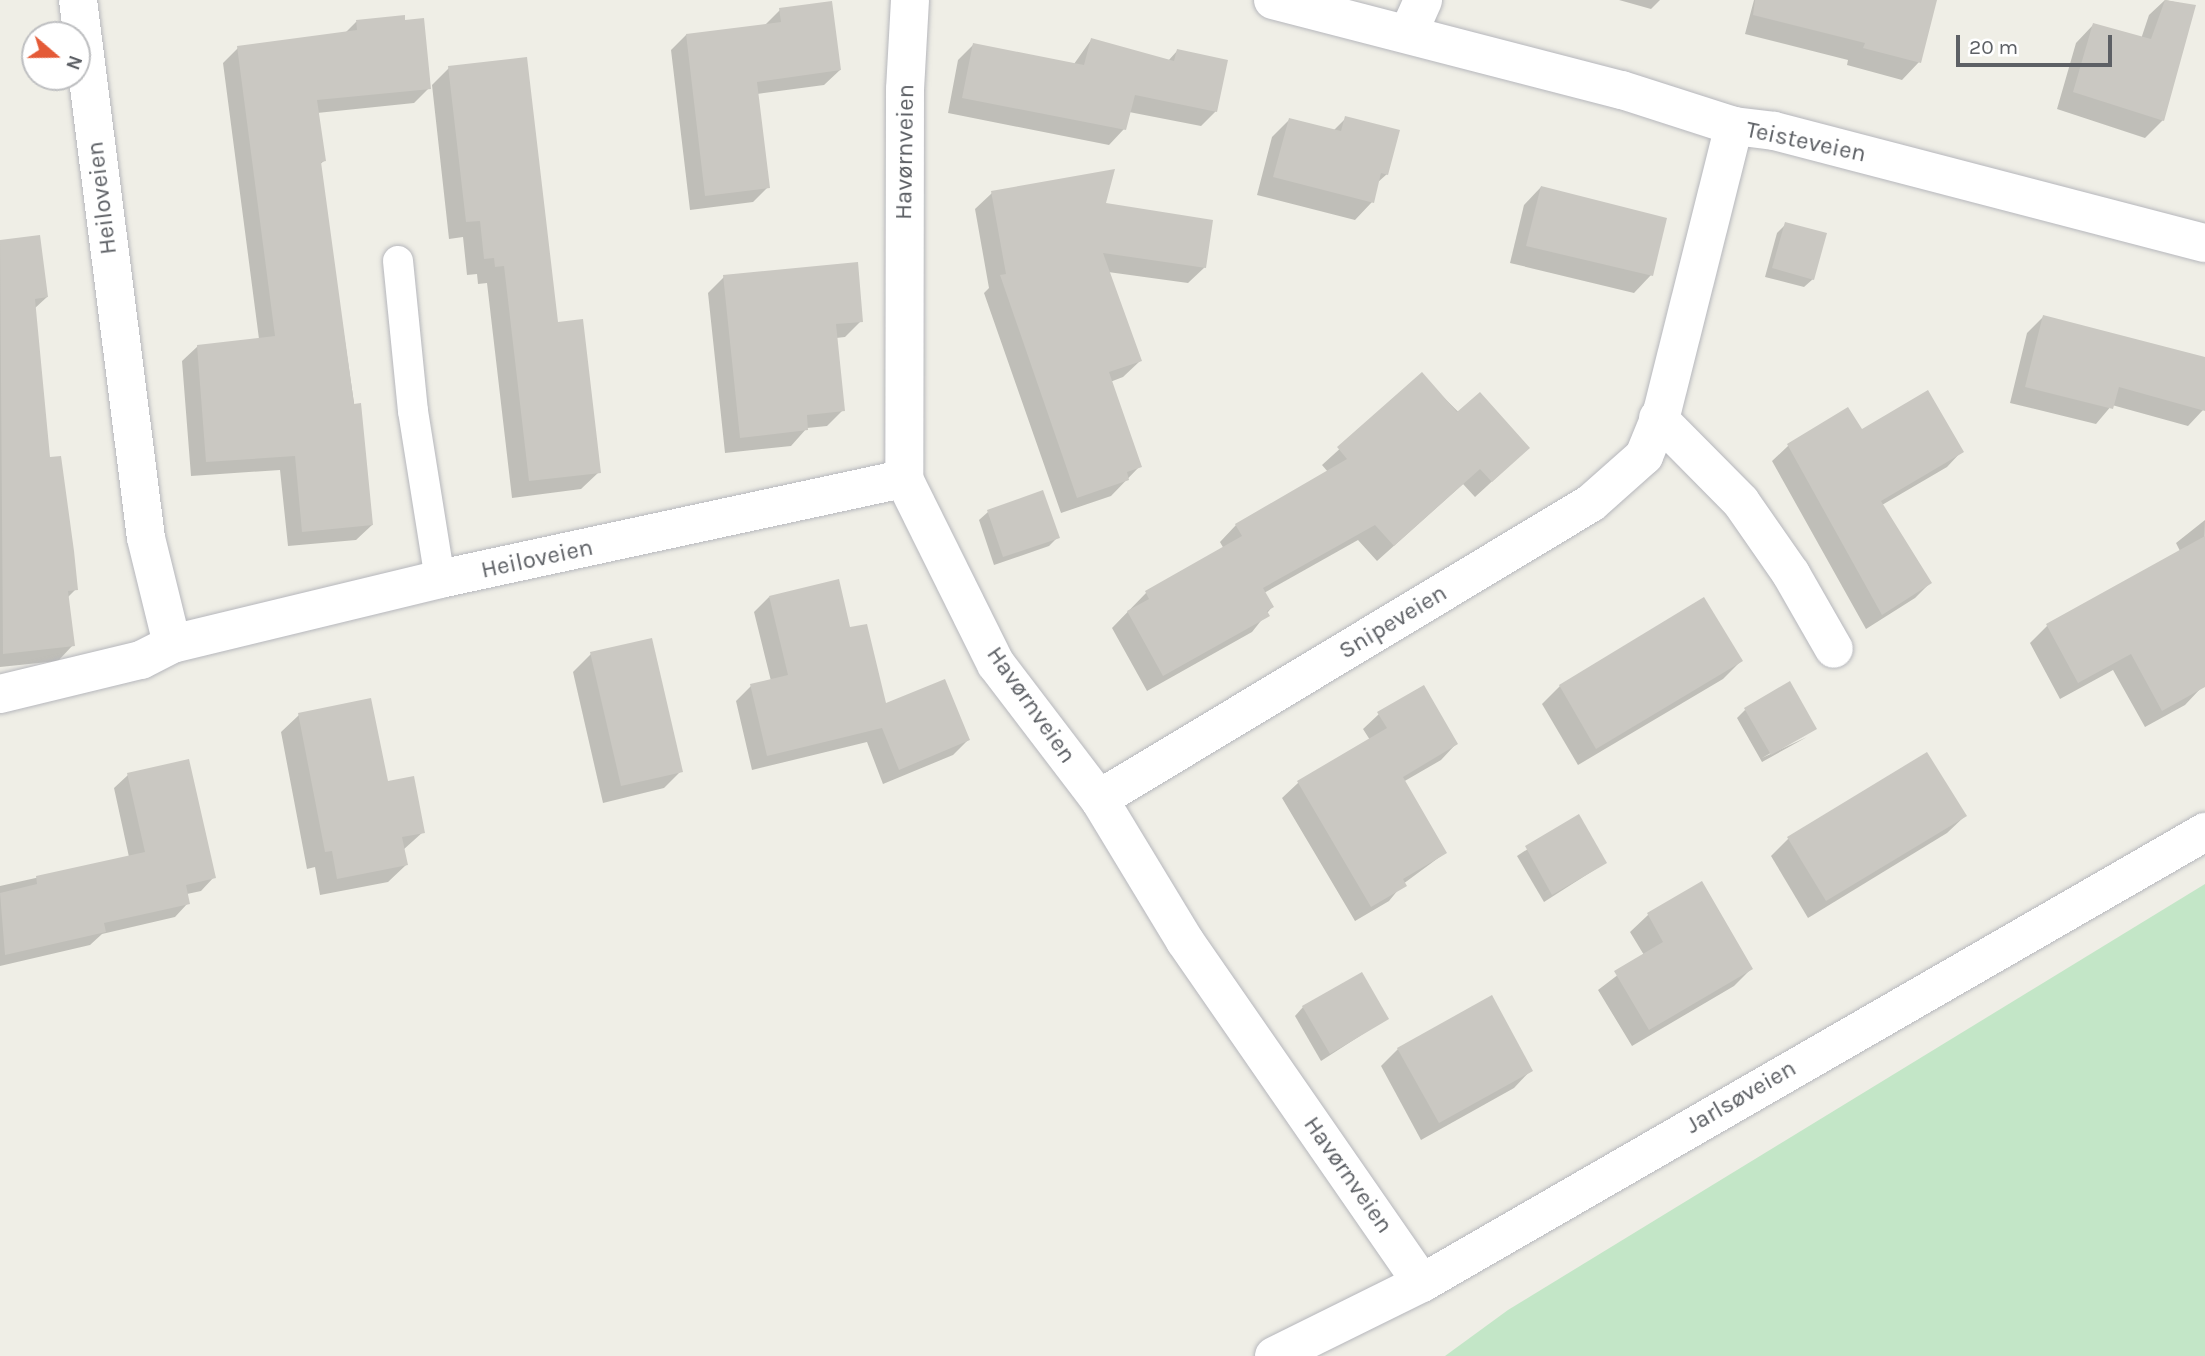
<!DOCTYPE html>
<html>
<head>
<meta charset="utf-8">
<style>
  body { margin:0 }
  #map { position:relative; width:2205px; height:1356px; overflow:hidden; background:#efeee6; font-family:Karla,sans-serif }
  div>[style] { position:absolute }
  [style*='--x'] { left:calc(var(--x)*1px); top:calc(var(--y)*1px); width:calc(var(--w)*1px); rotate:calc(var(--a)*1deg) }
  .green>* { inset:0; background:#c3e6c7 }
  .shadow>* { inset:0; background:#0003 }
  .building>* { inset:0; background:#cac8c2 }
  .roads { filter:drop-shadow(0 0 2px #b6b7bc) drop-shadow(0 0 2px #b6b7bc) }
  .service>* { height:30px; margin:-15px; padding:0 15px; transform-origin:15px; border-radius:15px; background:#fff }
  .minor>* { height:38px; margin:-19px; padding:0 19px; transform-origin:19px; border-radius:19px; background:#fff }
  .tertiary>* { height:38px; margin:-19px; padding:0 19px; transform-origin:19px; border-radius:19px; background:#fff }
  span { translate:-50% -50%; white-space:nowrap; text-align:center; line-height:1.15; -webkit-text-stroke:5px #fff; paint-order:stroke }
  .street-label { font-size:24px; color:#5d6065 }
  .north { position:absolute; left:21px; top:21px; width:70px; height:70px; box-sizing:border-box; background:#fff; border:2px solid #bebfc1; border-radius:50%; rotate:110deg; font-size:19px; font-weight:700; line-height:28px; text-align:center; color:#5d6065 }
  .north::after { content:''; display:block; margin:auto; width:24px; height:32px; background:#e45a37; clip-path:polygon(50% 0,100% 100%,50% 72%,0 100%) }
  .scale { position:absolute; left:1956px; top:35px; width:156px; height:32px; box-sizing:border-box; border:4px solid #5d6065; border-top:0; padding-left:9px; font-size:21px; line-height:24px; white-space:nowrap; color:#5d6065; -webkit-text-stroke:5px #fff; paint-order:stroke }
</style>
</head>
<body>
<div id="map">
  <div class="green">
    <i style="clip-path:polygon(2205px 884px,2205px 1356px,1445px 1356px,1508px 1310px)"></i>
  </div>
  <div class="shadow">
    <i style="clip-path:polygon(1619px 0,1660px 0,1651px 9px)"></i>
    <i style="clip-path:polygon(1754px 0,1914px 0,1919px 62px,1902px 80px,1847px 65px,1848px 60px,1745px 34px)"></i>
    <i style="clip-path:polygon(2165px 0,2194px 6px,2163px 120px,2145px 138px,2057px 109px,2076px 43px,2093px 25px,2141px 39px,2149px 15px)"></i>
    <i style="clip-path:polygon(780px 10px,840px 70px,824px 85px,757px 94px,768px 187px,753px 202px,690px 210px,671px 50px,686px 35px,764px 26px)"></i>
    <i style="clip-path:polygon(356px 22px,404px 22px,429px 88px,414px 103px,317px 113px,324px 161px,319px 165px,372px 525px,356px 540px,288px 546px,280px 470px,191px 476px,182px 361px,198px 346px,259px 339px,223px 63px,238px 48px,344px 34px)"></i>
    <i style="clip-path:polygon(1091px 40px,1168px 61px,1177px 51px,1216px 111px,1201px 126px,1129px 112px,1124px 129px,1109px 145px,948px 113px,958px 60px,973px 45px,1074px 64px)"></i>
    <i style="clip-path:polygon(449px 68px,557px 324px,599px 472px,581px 489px,512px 498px,487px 283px,478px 284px,477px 274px,467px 275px,463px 237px,449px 239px,432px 85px)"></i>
    <i style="clip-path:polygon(1346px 118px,1387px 174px,1377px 183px,1372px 202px,1355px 220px,1257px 195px,1272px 137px,1289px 120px,1333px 131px)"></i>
    <i style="clip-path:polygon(1541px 187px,1651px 275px,1634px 293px,1510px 263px,1524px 205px)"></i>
    <i style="clip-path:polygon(992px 193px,1104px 205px,1205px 267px,1188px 283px,1108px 272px,1140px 361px,1123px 377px,1110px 382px,1140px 466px,1111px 496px,1061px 513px,984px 293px,989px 288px,975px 209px)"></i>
    <i style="clip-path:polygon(1786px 224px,1813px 279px,1804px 287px,1765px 277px,1777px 233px)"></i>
    <i style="clip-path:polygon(39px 237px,47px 297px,34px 309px,49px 459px,76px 589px,67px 598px,73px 645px,58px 661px,0 667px,0 242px)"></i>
    <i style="clip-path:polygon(724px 277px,861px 321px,845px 337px,836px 338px,843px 410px,827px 426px,807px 428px,791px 446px,725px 453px,708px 293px)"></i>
    <i style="clip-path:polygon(2043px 317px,2205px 359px,2203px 410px,2188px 426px,2112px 405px,2096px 424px,2010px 403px,2027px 333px)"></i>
    <i style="clip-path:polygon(1421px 375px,1511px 464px,1475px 497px,1463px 484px,1377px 561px,1358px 540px,1264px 593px,1272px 607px,1252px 632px,1147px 691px,1112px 628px,1146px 593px,1224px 549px,1220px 542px,1236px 525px,1328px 472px,1322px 465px)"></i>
    <i style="clip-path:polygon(1848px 410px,1861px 432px,1962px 451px,1947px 467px,1882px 505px,1930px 583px,1915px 598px,1866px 629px,1772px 461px,1788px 446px)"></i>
    <i style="clip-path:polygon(1042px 493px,1058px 537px,1049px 546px,994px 565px,979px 520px,988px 512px)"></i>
    <i style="clip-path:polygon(2205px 520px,2202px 687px,2185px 705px,2145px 727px,2113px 670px,2060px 699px,2030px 643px,2047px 626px,2180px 551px,2176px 543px)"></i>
    <i style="clip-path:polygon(769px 597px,849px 630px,884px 705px,968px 740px,953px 755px,883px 784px,867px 742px,752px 770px,736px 701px,751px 686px,771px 681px,754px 612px)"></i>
    <i style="clip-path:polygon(1704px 600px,1741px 661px,1723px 679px,1578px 765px,1542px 704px,1560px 686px)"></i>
    <i style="clip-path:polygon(591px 654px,681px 771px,664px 788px,603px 803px,573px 672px)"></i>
    <i style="clip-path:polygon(1745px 710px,1815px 728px,1762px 758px,1807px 737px,1762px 762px,1737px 718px)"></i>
    <i style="clip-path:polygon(1379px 714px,1456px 744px,1441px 760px,1403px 782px,1445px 853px,1403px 884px,1389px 901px,1355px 921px,1282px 798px,1298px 783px,1370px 740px,1363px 729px)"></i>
    <i style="clip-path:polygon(299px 715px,386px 783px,423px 832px,403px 850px,406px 865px,388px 882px,320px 895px,315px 867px,307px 869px,281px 732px)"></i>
    <i style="clip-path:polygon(128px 775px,214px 877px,201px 891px,187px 894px,188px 903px,175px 917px,102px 934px,90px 945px,0 966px,0 886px,129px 857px,114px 788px)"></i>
    <i style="clip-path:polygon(1578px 816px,1605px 863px,1544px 902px,1517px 856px)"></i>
    <i style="clip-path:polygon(1965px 816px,1947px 833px,1808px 918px,1771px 856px,1788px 839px)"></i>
    <i style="clip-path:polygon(1701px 883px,1751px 969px,1734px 986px,1632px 1046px,1598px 990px,1644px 955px,1630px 932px,1648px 915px)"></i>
    <i style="clip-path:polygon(1303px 1007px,1386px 1019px,1321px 1061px,1295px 1016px)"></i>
    <i style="clip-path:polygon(1398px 1049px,1531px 1070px,1514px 1088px,1421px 1140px,1381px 1066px)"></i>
  </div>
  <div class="building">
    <i style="clip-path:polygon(1755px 0,1937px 0,1921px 63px,1863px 48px,1865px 43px,1753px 15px)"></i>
    <i style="clip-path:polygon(2165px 0,2196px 5px,2164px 121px,2073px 92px,2093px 23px,2151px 39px)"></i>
    <i style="clip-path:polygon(832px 1px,841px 70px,757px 82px,770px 188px,705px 196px,686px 34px,781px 22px,779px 8px)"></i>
    <i style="clip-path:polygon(405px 15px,405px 20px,424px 18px,431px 89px,317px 100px,326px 161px,321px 162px,354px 404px,361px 403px,373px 525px,302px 532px,295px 456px,206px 462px,197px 345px,275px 336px,237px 46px,357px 30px,356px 20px)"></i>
    <i style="clip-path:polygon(1091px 38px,1174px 61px,1177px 49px,1228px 60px,1217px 112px,1135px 95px,1126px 130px,962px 98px,973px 43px,1084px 65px)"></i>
    <i style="clip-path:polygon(527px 57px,558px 322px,583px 319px,601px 473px,529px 481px,504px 266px,495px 267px,494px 258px,484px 259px,480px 221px,466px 222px,448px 66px)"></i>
    <i style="clip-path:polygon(1345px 116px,1400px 130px,1388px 175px,1381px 173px,1374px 203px,1273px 177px,1289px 118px,1341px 131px)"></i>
    <i style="clip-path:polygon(1115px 169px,1106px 203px,1213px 220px,1206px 268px,1103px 253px,1142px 361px,1109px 372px,1142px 467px,1127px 472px,1129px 480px,1077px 498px,1000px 275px,1006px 274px,991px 191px)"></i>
    <i style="clip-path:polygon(1541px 186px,1667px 218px,1653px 276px,1526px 246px)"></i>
    <i style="clip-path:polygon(1785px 222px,1827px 233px,1814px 280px,1772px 268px)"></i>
    <i style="clip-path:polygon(40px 235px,48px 297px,35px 299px,50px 457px,61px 456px,74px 551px,78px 590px,68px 591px,75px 646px,3px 654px,0 240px)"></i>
    <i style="clip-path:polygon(858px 262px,863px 322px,836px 324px,845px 411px,807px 415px,808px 430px,740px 438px,723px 275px)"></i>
    <i style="clip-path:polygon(2043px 315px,2205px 357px,2205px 411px,2119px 387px,2113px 409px,2025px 387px)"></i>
    <i style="clip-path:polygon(1422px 372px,1457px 412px,1480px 392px,1530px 448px,1492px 482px,1480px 469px,1394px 546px,1375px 525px,1263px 588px,1274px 607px,1267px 611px,1270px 616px,1163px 676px,1127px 611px,1149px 599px,1145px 591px,1242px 536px,1235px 524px,1347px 459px,1337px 447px)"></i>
    <i style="clip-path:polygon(1928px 390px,1964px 452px,1881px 501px,1932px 583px,1882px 615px,1787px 444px,1848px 407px,1862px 429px)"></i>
    <i style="clip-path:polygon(1043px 490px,1060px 538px,1003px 557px,987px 510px)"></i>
    <i style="clip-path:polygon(2205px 536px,2205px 687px,2162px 711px,2131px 654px,2078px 683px,2046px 624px)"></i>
    <i style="clip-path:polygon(839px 579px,850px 627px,867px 624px,886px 703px,945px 679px,970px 740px,899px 770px,882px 728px,767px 756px,750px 684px,788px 675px,769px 596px)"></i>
    <i style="clip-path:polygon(1704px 597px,1743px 661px,1596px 749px,1559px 685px)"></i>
    <i style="clip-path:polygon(652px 638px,683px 772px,621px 786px,590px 652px)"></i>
    <i style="clip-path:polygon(1790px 681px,1817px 729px,1771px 755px,1744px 708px)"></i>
    <i style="clip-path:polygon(1424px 685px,1458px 744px,1403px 777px,1447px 853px,1403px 879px,1407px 886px,1371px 907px,1297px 781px,1387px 728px,1377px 712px)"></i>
    <i style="clip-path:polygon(371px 698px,388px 781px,414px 776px,425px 833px,402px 837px,408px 865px,337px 879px,332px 851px,325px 852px,298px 713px)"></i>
    <i style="clip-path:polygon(1927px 752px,1967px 816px,1826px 901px,1787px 837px)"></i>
    <i style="clip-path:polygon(189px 759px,216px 878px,186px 885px,190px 904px,104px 923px,106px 932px,5px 955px,0 893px,37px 884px,36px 876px,145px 852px,127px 773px)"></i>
    <i style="clip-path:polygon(1579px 814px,1607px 863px,1552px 895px,1525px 846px)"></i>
    <i style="clip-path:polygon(1702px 881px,1753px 969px,1649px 1030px,1614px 971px,1663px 942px,1647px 913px)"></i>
    <i style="clip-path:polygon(1362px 972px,1389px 1019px,1330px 1054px,1302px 1006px)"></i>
    <i style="clip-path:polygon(1492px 995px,1533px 1071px,1439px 1123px,1397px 1048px)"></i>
  </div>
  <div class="roads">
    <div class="service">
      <i style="--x:398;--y:261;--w:151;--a:84.3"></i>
      <i style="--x:413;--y:411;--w:170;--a:80.9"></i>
    </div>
    <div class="minor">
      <i style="--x:78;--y:0;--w:542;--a:82.8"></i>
      <i style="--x:146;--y:538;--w:109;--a:76.2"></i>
      <i style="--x:172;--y:644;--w:276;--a:-13.6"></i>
      <i style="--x:440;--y:579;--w:475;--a:-12.2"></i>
      <i style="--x:910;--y:0;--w:89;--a:93.2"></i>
      <i style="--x:905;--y:89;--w:390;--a:90.1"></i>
      <i style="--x:904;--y:479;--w:207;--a:63.6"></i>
      <i style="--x:996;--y:664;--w:170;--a:52.7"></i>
      <i style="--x:1099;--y:799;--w:166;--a:58.8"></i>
      <i style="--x:1185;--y:941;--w:416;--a:55.3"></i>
      <i style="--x:1273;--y:0;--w:360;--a:14.5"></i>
      <i style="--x:1622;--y:90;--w:118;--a:17.8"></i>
      <i style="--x:1734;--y:126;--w:40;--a:7.1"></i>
      <i style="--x:1774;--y:131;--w:445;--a:14.6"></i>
      <i style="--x:1408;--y:34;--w:37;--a:-66"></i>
      <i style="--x:1658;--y:418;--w:118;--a:45.3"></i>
      <i style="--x:1741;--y:502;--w:88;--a:55.2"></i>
      <i style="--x:1791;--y:574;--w:86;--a:60.2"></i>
      <i style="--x:0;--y:694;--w:145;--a:-13.6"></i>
      <i style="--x:141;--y:660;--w:35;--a:-27"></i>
      <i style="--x:1099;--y:799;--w:574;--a:-31.03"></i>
      <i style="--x:1591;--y:503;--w:71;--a:-41.6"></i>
      <i style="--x:1644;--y:456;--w:48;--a:-67.8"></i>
      <i style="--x:1662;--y:412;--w:295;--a:-75.9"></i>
    </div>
    <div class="tertiary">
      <i style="--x:1274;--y:1356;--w:165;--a:-26.3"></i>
      <i style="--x:1422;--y:1283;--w:904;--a:-29.94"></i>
    </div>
  </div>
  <div class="street-label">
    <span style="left:1806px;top:142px;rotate:12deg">Teisteveien</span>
    <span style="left:905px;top:152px;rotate:-89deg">Havørnveien</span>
    <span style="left:102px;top:198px;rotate:-97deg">Heiloveien</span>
    <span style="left:537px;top:559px;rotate:-12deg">Heiloveien</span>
    <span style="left:1393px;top:622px;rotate:-31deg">Snipeveien</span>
    <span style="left:1031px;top:705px;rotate:55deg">Havørnveien</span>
    <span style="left:1741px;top:1097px;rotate:-30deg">Jarlsøveien</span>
    <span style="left:1348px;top:1175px;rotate:55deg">Havørnveien</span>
  </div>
  <div class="north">N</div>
  <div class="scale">20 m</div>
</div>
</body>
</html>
